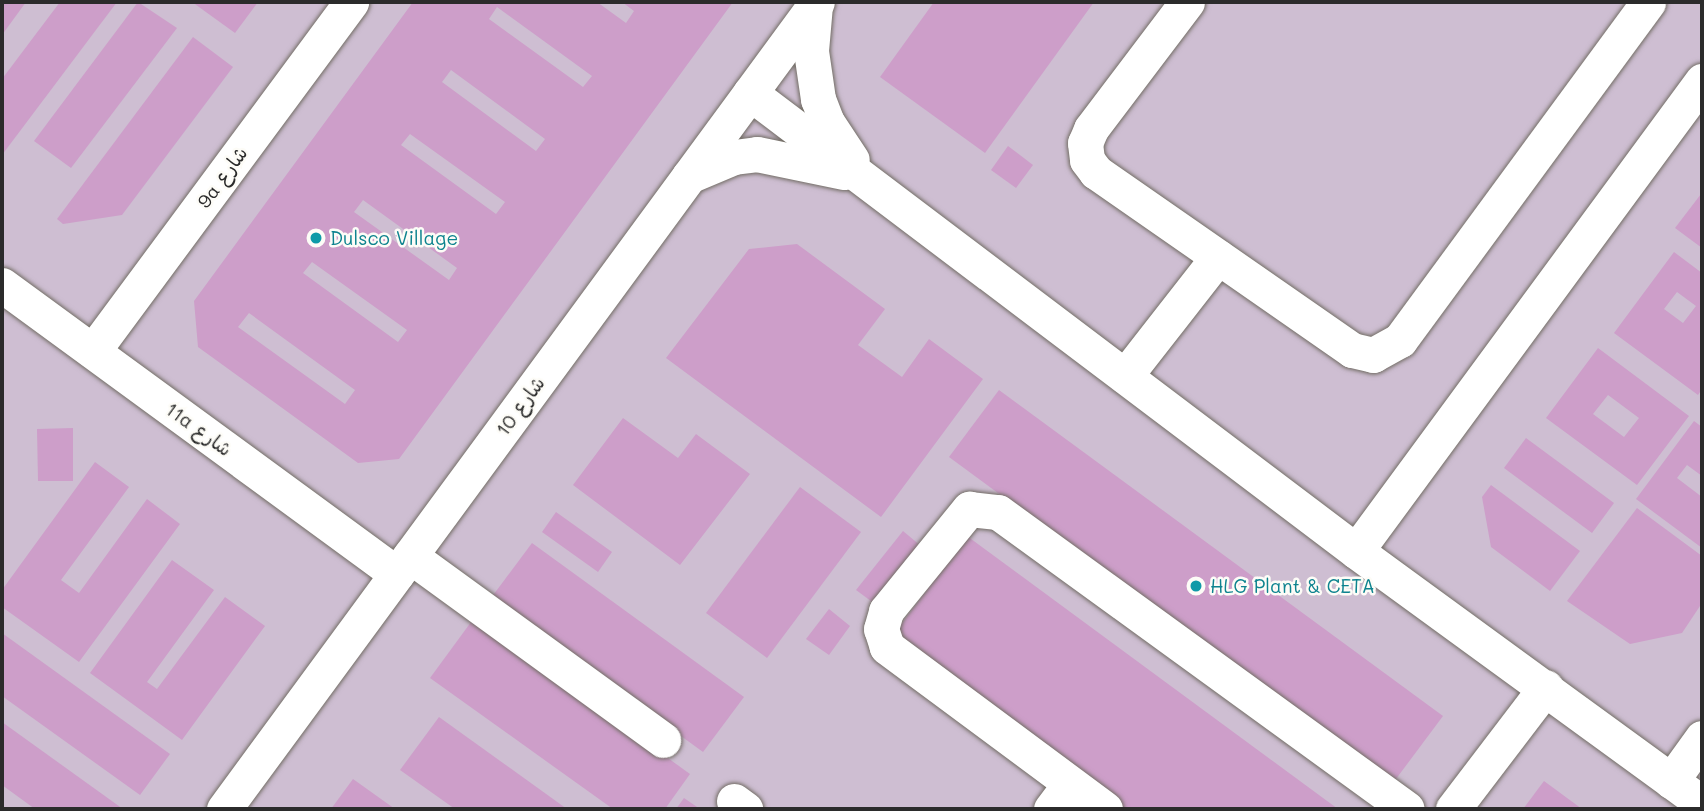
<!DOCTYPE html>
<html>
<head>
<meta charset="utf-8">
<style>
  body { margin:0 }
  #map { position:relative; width:1704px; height:811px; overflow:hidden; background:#f5e7d0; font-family:Mali,"Playpen Sans Arabic",sans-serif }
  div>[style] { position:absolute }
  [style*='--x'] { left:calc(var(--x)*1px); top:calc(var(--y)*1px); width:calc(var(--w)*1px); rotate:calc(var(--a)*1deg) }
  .industrial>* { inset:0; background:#cebed2 }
  .building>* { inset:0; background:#cd9ec9 }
  .roads { filter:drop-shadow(0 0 2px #726d65) drop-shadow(0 0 2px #726d65) }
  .minor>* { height:35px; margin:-17.5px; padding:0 17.5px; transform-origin:17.5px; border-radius:17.5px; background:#fff }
  .dots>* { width:19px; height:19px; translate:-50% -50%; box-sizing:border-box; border:4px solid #fdfcf7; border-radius:50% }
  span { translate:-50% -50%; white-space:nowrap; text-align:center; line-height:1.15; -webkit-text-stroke:5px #fdfcf7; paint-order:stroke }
  .street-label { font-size:19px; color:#2b2b2b }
  .culture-label { font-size:19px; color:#0d838f }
  .left { translate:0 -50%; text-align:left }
  .frame { position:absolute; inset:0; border:4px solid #2b2b2b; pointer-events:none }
</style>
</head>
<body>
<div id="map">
  <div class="industrial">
    <i style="clip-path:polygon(2px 2px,1702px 2px,1702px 809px,2px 809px)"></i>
  </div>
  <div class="building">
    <i style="clip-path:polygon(2px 2px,26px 2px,2px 35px)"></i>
    <i style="clip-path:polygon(60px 2px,117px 2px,2px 155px,2px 79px)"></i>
    <i style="clip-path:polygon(138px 2px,177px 28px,71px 168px,34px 141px)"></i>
    <i style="clip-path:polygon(192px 2px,258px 2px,235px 33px)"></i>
    <i style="clip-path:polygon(evenodd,413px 2px,597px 2px,626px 23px,634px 11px,622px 2px,733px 2px,399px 459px,358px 463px,198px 347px,194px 301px,413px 2px,497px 7px,592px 76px,583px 87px,489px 19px,497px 7px,413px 2px,451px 70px,545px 139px,536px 151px,442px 82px,451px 70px,413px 2px,410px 134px,505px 202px,496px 214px,401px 145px,410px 134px,413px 2px,363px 200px,457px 268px,449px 280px,354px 212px,363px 200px,413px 2px,312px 262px,407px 330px,398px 342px,303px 273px,312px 262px,413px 2px,249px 313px,355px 390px,345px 404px,238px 327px,249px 313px)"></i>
    <i style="clip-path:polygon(934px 2px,1094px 2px,985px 153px,880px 77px)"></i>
    <i style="clip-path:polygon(193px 37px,233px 67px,122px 215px,63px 224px,57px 219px)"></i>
    <i style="clip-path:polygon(1008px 146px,1033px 165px,1016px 188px,991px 170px)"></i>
    <i style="clip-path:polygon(1701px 194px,1702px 195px,1702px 248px,1675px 228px)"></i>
    <i style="clip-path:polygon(797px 244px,885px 309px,858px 345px,902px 377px,929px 339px,983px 379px,881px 517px,666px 358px,749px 249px)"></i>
    <i style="clip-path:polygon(evenodd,1674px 252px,1702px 273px,1702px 389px,1698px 395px,1614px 333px,1674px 252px,1677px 292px,1696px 306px,1683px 323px,1664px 309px,1677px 292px)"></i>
    <i style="clip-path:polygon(evenodd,1598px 348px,1689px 416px,1637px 485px,1546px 418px,1598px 348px,1608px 395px,1639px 418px,1624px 437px,1593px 414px,1608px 395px)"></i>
    <i style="clip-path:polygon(999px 390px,1443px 716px,1393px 783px,949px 457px)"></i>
    <i style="clip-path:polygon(623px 418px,678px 458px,696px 434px,750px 474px,680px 565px,573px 485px)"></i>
    <i style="clip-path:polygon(1694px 421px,1702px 427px,1702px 476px,1687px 465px,1677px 478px,1702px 497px,1702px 548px,1636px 499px)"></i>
    <i style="clip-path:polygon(73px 428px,73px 481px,38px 481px,37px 429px)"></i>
    <i style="clip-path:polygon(1526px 438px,1614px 503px,1592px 533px,1504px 468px)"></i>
    <i style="clip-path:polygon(95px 462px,129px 487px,61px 580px,79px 593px,147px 499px,180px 524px,79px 662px,2px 607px,2px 590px)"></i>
    <i style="clip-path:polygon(1491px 485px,1580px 551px,1550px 591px,1491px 547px,1482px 497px)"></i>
    <i style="clip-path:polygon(800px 487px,861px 532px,767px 658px,706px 613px)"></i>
    <i style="clip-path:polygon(1637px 508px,1702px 556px,1702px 603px,1682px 633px,1630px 644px,1567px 601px)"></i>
    <i style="clip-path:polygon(556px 512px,612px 552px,598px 572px,542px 532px)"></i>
    <i style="clip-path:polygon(903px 531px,921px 546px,875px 604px,856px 590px)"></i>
    <i style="clip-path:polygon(967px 536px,1338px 809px,1125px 809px,891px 638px)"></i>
    <i style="clip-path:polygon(532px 543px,744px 697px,703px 752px,491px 598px)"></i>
    <i style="clip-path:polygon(172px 560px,214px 590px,147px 682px,157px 689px,225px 597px,265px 626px,182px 740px,90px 673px)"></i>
    <i style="clip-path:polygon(829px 609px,850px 626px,829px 655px,806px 639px)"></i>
    <i style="clip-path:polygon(474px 618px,690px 774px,665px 809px,613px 809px,430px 678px)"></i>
    <i style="clip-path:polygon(2px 633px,170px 754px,140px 795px,2px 696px)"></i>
    <i style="clip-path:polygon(439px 717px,567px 809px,455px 809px,400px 770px)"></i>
    <i style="clip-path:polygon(2px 722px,123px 809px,35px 809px,2px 785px)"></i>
    <i style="clip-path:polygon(353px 779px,395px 809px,331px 809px)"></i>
    <i style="clip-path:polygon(1544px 781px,1582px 809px,1523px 809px)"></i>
    <i style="clip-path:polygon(684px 798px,700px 809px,676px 809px)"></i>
  </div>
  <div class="roads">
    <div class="minor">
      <i style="--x:1187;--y:2;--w:159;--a:127.1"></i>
      <i style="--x:1091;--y:129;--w:15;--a:113"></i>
      <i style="--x:1085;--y:143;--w:17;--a:83"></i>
      <i style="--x:1087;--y:160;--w:15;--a:53"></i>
      <i style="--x:1096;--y:172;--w:312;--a:34.8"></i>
      <i style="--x:1352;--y:350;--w:22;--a:13"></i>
      <i style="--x:1373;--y:355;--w:31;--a:-29"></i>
      <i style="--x:1400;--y:340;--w:419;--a:-53.7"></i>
      <i style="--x:815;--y:5;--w:46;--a:95"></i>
      <i style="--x:811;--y:51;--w:49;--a:81.7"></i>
      <i style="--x:818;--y:99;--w:25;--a:69"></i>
      <i style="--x:827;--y:122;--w:45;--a:56.7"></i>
      <i style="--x:750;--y:93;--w:760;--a:37.08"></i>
      <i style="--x:1356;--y:551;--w:428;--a:36.1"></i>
      <i style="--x:689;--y:176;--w:49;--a:-22.9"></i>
      <i style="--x:734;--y:157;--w:23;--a:-7"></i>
      <i style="--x:757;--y:154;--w:89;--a:11.7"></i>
      <i style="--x:2;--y:285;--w:489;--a:36.2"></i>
      <i style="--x:93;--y:351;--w:434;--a:-53.5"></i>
      <i style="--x:1125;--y:376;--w:151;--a:-52"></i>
      <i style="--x:1356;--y:551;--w:584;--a:-53.64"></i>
      <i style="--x:410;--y:556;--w:313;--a:36"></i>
      <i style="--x:1671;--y:781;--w:53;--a:-54.2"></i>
      <i style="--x:734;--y:801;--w:14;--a:36"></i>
      <i style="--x:224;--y:809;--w:1001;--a:-53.69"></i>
      <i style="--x:1051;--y:809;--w:31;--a:-53"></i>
      <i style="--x:1105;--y:809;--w:272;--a:-143.4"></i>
      <i style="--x:887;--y:647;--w:19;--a:-108"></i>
      <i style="--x:881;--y:629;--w:19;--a:-74"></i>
      <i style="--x:886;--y:611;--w:132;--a:-50.9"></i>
      <i style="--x:969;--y:509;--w:29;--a:6"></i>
      <i style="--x:998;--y:512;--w:505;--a:35.99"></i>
      <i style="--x:1453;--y:809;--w:153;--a:-52.7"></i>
    </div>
  </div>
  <div class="dots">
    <i style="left:316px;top:238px;background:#0f9aa8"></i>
    <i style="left:1196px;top:586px;background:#0f9aa8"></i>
  </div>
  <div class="street-label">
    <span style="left:222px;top:177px;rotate:-54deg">9a شارع</span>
    <span style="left:520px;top:406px;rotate:-54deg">شارع 10</span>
    <span style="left:199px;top:429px;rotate:36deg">11a شارع</span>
  </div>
  <div class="culture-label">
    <span class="left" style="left:330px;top:238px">Dulsco Village</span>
    <span class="left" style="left:1210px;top:586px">HLG Plant &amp; CETA</span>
  </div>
  <div class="frame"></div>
</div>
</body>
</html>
